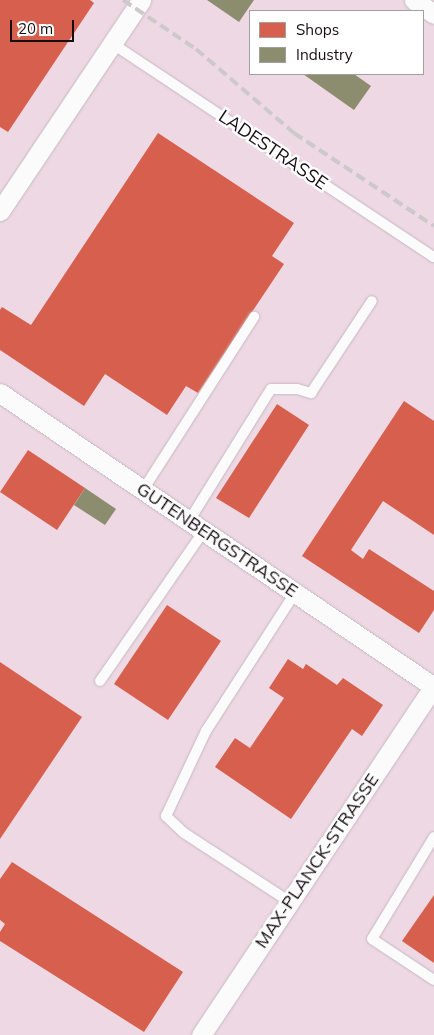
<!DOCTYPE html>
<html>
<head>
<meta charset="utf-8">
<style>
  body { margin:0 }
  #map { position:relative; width:434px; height:1035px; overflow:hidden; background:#eee2e8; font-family:Mulish,sans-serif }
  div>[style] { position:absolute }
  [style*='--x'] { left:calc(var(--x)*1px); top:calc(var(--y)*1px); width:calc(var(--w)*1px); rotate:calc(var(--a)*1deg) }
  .built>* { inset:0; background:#eed8e3 }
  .shops>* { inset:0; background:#d6604d }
  .industry>* { inset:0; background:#8c8c6e }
  .roads { filter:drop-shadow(0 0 1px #c4babf) drop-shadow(0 0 1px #c4babf) }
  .service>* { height:10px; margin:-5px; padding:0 5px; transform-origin:5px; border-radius:5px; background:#fcfbfc }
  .minor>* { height:19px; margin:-9.5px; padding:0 9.5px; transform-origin:9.5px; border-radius:9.5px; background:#fcfbfc }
  .rail>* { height:4px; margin-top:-2px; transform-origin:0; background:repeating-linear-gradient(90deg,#cdc9cb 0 10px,transparent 0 15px) }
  span { translate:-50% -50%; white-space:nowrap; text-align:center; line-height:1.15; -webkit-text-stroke:5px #fff; paint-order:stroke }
  .street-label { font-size:18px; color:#160e13 }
  .legend { position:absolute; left:249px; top:10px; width:175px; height:65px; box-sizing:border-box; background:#fff; border:1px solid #a29fa1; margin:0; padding:6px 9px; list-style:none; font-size:15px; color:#160e13 }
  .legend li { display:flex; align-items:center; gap:10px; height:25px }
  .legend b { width:25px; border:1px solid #a29fa1 }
  .scale { position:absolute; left:10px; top:20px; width:64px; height:22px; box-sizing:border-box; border:2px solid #160e13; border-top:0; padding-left:6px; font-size:15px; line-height:18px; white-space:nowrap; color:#160e13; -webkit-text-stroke:4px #fff; paint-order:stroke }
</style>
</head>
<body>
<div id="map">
  <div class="built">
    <i style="clip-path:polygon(evenodd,0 0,434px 0,434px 1035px,0 1035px,0 0,250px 11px,423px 11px,423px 74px,250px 74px,250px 11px)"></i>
  </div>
  <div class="shops">
    <i style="clip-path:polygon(0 0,90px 0,94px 3px,8px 132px,0 127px)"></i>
    <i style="clip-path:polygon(158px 133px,294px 223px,272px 256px,284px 264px,198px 393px,186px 386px,167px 415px,105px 374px,84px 406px,0 350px,0 310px,2px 307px,31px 325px)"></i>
    <i style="clip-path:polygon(404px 401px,434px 421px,434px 535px,383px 501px,351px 550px,363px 559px,369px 549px,434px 591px,434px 610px,419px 633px,302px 556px)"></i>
    <i style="clip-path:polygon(277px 404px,309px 425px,249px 518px,216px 498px)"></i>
    <i style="clip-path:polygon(28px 450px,85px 488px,57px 530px,0 492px)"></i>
    <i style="clip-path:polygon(167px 605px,221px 641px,168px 720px,114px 684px)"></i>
    <i style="clip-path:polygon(288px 659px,303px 669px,306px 664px,337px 685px,343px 678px,383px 705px,362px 736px,352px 729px,291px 819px,215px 767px,235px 738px,250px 748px,284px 698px,269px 688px)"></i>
    <i style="clip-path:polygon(0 662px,82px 717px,0 839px)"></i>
    <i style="clip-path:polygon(12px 862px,183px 972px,144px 1032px,0 941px,0 932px,5px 924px,0 920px,0 879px)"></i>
    <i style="clip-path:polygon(434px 895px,434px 963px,402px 941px)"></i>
  </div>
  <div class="industry">
    <i style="clip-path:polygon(207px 0,254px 0,239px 22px)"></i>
    <i style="clip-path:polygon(303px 74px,354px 74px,371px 86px,354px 110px)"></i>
    <i style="clip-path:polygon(85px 488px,116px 509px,105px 525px,74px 505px)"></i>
  </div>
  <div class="roads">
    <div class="service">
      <i style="--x:113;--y:44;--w:385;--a:33.6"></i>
      <i style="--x:143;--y:490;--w:206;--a:-57.3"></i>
      <i style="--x:189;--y:521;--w:155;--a:-58.2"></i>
      <i style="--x:271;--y:389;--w:26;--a:0"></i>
      <i style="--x:297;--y:389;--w:15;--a:16"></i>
      <i style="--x:311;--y:393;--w:110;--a:-56.5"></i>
      <i style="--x:100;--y:681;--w:183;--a:-55.3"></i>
      <i style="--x:434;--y:837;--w:119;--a:121.3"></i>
      <i style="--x:372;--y:939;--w:74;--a:33.5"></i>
      <i style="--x:290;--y:902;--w:126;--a:-146.9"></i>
      <i style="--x:184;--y:833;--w:25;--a:-137"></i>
      <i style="--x:166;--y:816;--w:94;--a:-64.8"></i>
      <i style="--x:206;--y:731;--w:164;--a:-57.2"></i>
    </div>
    <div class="minor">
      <i style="--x:414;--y:0;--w:24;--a:35"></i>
      <i style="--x:0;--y:211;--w:254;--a:-56.2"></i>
      <i style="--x:0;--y:393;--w:524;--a:34.11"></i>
      <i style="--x:201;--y:1035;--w:420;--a:-56.3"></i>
    </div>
  </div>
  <div class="rail">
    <i style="--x:123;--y:0;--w:88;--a:33.9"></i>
    <i style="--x:196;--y:49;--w:129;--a:40.6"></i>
    <i style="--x:294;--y:133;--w:168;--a:33.6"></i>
  </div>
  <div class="street-label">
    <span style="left:273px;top:150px;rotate:34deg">LADESTRASSE</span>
    <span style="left:217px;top:540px;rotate:34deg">GUTENBERGSTRASSE</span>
    <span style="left:317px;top:861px;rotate:-56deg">MAX-PLANCK-STRASSE</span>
  </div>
  <ul class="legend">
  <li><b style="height:14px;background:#d6604d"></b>Shops</li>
  <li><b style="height:14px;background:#8c8c6e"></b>Industry</li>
  </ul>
  <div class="scale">20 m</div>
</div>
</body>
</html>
